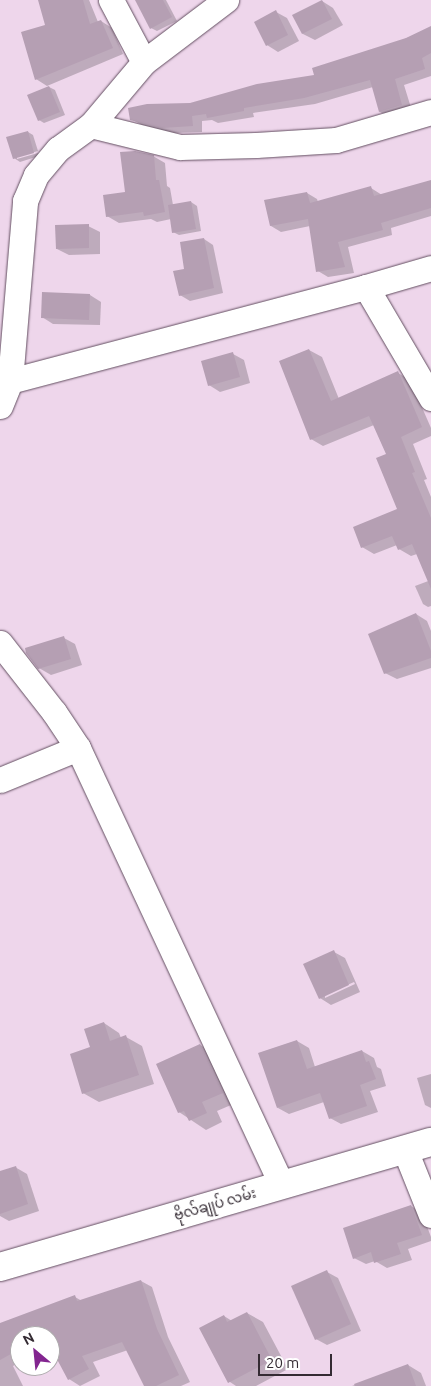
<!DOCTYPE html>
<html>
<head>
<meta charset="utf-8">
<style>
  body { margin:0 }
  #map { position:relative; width:431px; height:1386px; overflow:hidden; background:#eed6eb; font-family:Ubuntu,"Noto Sans Myanmar",sans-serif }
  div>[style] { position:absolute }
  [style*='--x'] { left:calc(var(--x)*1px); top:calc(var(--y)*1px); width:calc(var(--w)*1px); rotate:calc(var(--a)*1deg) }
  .shadow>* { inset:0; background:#0003 }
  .building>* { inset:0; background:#b59fb3 }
  .roads { filter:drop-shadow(0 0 1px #634f61) drop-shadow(0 0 1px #634f61) }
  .street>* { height:25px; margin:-12.5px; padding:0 12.5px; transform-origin:12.5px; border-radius:12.5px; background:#fff }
  .secondary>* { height:28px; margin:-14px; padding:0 14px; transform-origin:14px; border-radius:14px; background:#fff }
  span { translate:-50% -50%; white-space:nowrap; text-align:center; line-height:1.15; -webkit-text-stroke:5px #fff; paint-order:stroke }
  .street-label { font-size:14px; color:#342b33 }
  .north { position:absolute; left:10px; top:1326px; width:50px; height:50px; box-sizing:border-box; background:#fff; border:1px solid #aeaaad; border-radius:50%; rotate:332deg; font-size:14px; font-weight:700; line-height:20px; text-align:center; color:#342b33 }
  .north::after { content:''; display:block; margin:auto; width:18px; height:22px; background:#832590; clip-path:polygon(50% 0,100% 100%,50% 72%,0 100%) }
  .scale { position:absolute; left:258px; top:1354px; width:74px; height:22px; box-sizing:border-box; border:2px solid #342b33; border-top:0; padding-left:6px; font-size:15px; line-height:18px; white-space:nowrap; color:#342b33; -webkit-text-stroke:4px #fff; paint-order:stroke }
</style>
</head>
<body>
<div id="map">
  <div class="shadow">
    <i style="clip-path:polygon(39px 0,89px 0,98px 22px,101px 21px,112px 28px,123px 54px,47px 86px,36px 79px,47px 26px)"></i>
    <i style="clip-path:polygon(150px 0,166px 0,177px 21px,157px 31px,151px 28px)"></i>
    <i style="clip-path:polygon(322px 1px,333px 8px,343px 25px,315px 40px,303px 34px,294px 16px)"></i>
    <i style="clip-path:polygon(276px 12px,287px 18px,299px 41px,278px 52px,267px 45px)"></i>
    <i style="clip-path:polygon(431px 28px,431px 76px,404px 85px,412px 111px,390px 117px,380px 112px,373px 87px,315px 104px,253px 113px,254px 117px,218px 123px,212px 120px,202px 121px,202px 132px,174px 133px,142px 125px,131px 119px,316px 76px)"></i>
    <i style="clip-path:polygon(49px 87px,55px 90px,65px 115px,44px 123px,39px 120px)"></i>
    <i style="clip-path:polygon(28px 132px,33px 135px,38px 151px,17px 157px,17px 159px,38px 153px,39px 156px,20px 162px,14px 158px)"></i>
    <i style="clip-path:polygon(153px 156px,165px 163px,167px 186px,170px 188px,173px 205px,191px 202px,197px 206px,201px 231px,179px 235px,173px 232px,171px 219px,157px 222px,151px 219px,119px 223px,107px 216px)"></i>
    <i style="clip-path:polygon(431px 181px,431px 216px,391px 228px,392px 235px,348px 247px,354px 273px,328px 277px,318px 271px,310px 226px,281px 232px,271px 226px,266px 201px,307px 193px,317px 199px,318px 202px,371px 188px,382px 195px)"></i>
    <i style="clip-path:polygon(88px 226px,100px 232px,100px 254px,69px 255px,57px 249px)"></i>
    <i style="clip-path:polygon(204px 239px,213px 245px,223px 293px,190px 301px,180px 295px,185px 270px)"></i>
    <i style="clip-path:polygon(90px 295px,101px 302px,100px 325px,53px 324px,42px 317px)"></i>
    <i style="clip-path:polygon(309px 350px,322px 357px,339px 399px,398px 373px,410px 380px,431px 428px,431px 436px,413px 444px,427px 479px,424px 480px,431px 497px,431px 552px,423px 552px,411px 556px,399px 549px,397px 545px,374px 554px,362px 547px,399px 510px,387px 455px,374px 425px,323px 446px,311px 439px)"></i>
    <i style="clip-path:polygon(233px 354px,244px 360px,250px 383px,220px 392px,209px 385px)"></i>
    <i style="clip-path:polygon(431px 580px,431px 606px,428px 607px,423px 604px,415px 586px)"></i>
    <i style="clip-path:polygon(416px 614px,427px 621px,431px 631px,431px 668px,397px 679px,385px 673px)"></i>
    <i style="clip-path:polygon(64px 638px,75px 644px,82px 665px,51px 675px,39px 668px)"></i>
    <i style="clip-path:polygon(evenodd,334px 952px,345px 958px,360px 992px,331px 1005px,320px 998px,334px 952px,354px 982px,355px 984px,325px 998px,325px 995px,354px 982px)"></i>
    <i style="clip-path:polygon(104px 1023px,119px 1033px,121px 1038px,126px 1037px,142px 1046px,154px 1084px,99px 1102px,83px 1093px,92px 1048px)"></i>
    <i style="clip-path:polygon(297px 1041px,309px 1048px,315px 1067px,362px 1051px,374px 1058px,377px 1067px,381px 1069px,386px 1086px,370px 1091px,378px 1112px,341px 1124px,330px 1118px,324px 1102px,289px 1114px,278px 1108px)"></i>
    <i style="clip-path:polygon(200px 1045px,216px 1054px,238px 1102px,217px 1111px,222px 1122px,206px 1130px,179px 1112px)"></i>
    <i style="clip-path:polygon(431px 1074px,431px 1108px,425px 1105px,417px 1078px)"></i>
    <i style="clip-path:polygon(15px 1167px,27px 1174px,39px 1211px,9px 1221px,0 1216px,0 1172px)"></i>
    <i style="clip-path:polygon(411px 1206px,422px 1213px,431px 1237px,431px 1241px,408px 1249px,412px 1260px,387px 1268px,375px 1261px,366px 1264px,354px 1258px)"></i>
    <i style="clip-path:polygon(327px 1272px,338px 1278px,361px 1331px,327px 1345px,316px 1339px)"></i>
    <i style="clip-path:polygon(141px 1281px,152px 1287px,168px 1337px,190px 1382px,181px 1386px,145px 1386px,128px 1350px,93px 1362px,100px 1376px,80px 1386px,69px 1379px,50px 1345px,50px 1336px,20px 1336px,20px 1362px,13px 1366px,23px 1386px,0 1386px,0 1324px,75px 1297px,82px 1301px)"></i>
    <i style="clip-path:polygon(247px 1313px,263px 1322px,288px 1369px,256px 1386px,236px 1386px,230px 1382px,201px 1328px,224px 1316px,232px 1321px)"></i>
    <i style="clip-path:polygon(408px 1365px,421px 1373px,426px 1386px,352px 1386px)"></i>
  </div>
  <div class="building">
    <i style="clip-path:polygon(38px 0,83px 0,90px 24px,101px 20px,113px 48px,35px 80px,21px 32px,45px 25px)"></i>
    <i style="clip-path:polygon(135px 0,163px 0,172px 17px,150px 29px)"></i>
    <i style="clip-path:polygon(322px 0,332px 19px,302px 34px,292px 15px)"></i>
    <i style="clip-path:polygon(276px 10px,288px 35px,266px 46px,254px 22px)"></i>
    <i style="clip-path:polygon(431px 26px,431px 53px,422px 58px,425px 69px,395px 79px,402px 105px,379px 112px,370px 80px,304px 98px,244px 108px,244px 111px,207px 118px,206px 114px,192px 116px,193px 126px,162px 128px,130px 120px,128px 108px,147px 104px,190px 103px,257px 84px,314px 75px,312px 68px,406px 38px)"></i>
    <i style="clip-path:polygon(49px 86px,60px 112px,38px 121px,27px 95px)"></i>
    <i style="clip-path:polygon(28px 131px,34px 153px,13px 159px,6px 137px)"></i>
    <i style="clip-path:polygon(135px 151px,154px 155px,156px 180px,159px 180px,165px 212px,144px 216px,143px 212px,106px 217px,103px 195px,125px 192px,120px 152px)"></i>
    <i style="clip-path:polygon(431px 180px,431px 208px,381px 223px,383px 230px,338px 242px,345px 267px,316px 272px,308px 219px,270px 226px,264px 200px,307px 192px,310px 203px,371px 186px,374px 196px)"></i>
    <i style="clip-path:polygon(191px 201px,196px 229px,172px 233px,168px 205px)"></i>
    <i style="clip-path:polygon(89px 224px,89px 248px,56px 249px,55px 225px)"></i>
    <i style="clip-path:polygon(204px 238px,214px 288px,179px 296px,173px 271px,184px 269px,180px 242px)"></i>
    <i style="clip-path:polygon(42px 292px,90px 294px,89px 320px,41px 318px)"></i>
    <i style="clip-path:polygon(309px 349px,331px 401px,398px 371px,422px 427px,401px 437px,415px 472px,412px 473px,431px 518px,431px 589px,412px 544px,398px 550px,392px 536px,361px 548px,353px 527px,397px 509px,376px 458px,386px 454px,369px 416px,310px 440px,279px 361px)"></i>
    <i style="clip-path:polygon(233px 352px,240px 377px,208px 386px,201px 361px)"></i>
    <i style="clip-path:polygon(416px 613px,431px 651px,431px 658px,384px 674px,368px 634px)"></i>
    <i style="clip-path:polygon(64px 636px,71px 659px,38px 669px,26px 653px,25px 648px)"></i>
    <i style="clip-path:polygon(334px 950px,349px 985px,319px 999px,303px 964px)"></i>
    <i style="clip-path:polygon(104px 1022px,110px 1041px,126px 1035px,139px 1075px,82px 1094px,70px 1054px,90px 1047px,84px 1029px)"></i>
    <i style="clip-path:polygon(297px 1040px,307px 1069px,362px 1050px,366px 1062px,369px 1061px,376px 1079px,360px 1085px,367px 1106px,329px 1119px,320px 1093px,277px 1108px,258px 1053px)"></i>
    <i style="clip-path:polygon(200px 1044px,223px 1093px,202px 1102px,207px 1113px,189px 1121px,184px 1111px,178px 1113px,156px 1064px)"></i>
    <i style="clip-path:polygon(16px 1166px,28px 1204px,0 1214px,0 1171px)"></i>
    <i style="clip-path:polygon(411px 1205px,422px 1235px,397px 1243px,401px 1254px,374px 1263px,371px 1252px,353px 1259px,343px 1228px)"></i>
    <i style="clip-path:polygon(327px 1270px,351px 1324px,315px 1340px,291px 1286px)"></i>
    <i style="clip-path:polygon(141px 1280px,157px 1329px,179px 1375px,156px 1386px,144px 1386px,122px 1342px,82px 1356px,89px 1369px,68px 1380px,50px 1346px,50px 1336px,45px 1335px,20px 1336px,20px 1349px,0 1360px,0 1323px,75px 1295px,77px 1301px)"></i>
    <i style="clip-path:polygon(247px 1312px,272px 1360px,228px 1383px,199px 1328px,224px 1315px,227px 1322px)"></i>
    <i style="clip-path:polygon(408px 1364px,416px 1386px,355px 1386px,354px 1384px)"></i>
  </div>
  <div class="roads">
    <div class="street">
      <i style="--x:111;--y:0;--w:70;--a:62"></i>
      <i style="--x:91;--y:125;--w:92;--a:13.9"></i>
      <i style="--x:180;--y:147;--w:76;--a:-1.5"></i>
      <i style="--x:256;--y:145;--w:80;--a:-3.6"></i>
      <i style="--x:336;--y:140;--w:99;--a:-16.4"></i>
      <i style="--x:366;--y:287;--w:129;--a:59.6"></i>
      <i style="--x:10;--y:381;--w:368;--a:-14.8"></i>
      <i style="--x:366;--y:287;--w:68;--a:-16.3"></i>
      <i style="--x:0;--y:406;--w:27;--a:-68"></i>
      <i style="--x:10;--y:381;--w:181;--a:-85.2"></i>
      <i style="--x:25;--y:201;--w:28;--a:-67"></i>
      <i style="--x:36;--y:175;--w:34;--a:-50"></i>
      <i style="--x:58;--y:149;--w:41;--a:-36"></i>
      <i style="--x:91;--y:125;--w:82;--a:-49.9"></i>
      <i style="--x:144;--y:62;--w:103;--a:-37.1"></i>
      <i style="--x:0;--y:643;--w:88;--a:52"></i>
      <i style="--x:54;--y:712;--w:43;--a:56.3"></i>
      <i style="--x:78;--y:748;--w:482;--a:65"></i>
      <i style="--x:0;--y:780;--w:84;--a:-22.3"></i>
      <i style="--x:405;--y:1150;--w:70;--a:68.2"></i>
    </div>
    <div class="secondary">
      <i style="--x:0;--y:1267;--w:449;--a:-16.2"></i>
    </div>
  </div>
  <div class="street-label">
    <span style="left:215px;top:1204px;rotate:-16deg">ဗိုလ်ချုပ် လမ်း</span>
  </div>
  <div class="north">N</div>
  <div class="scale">20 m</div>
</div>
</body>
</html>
